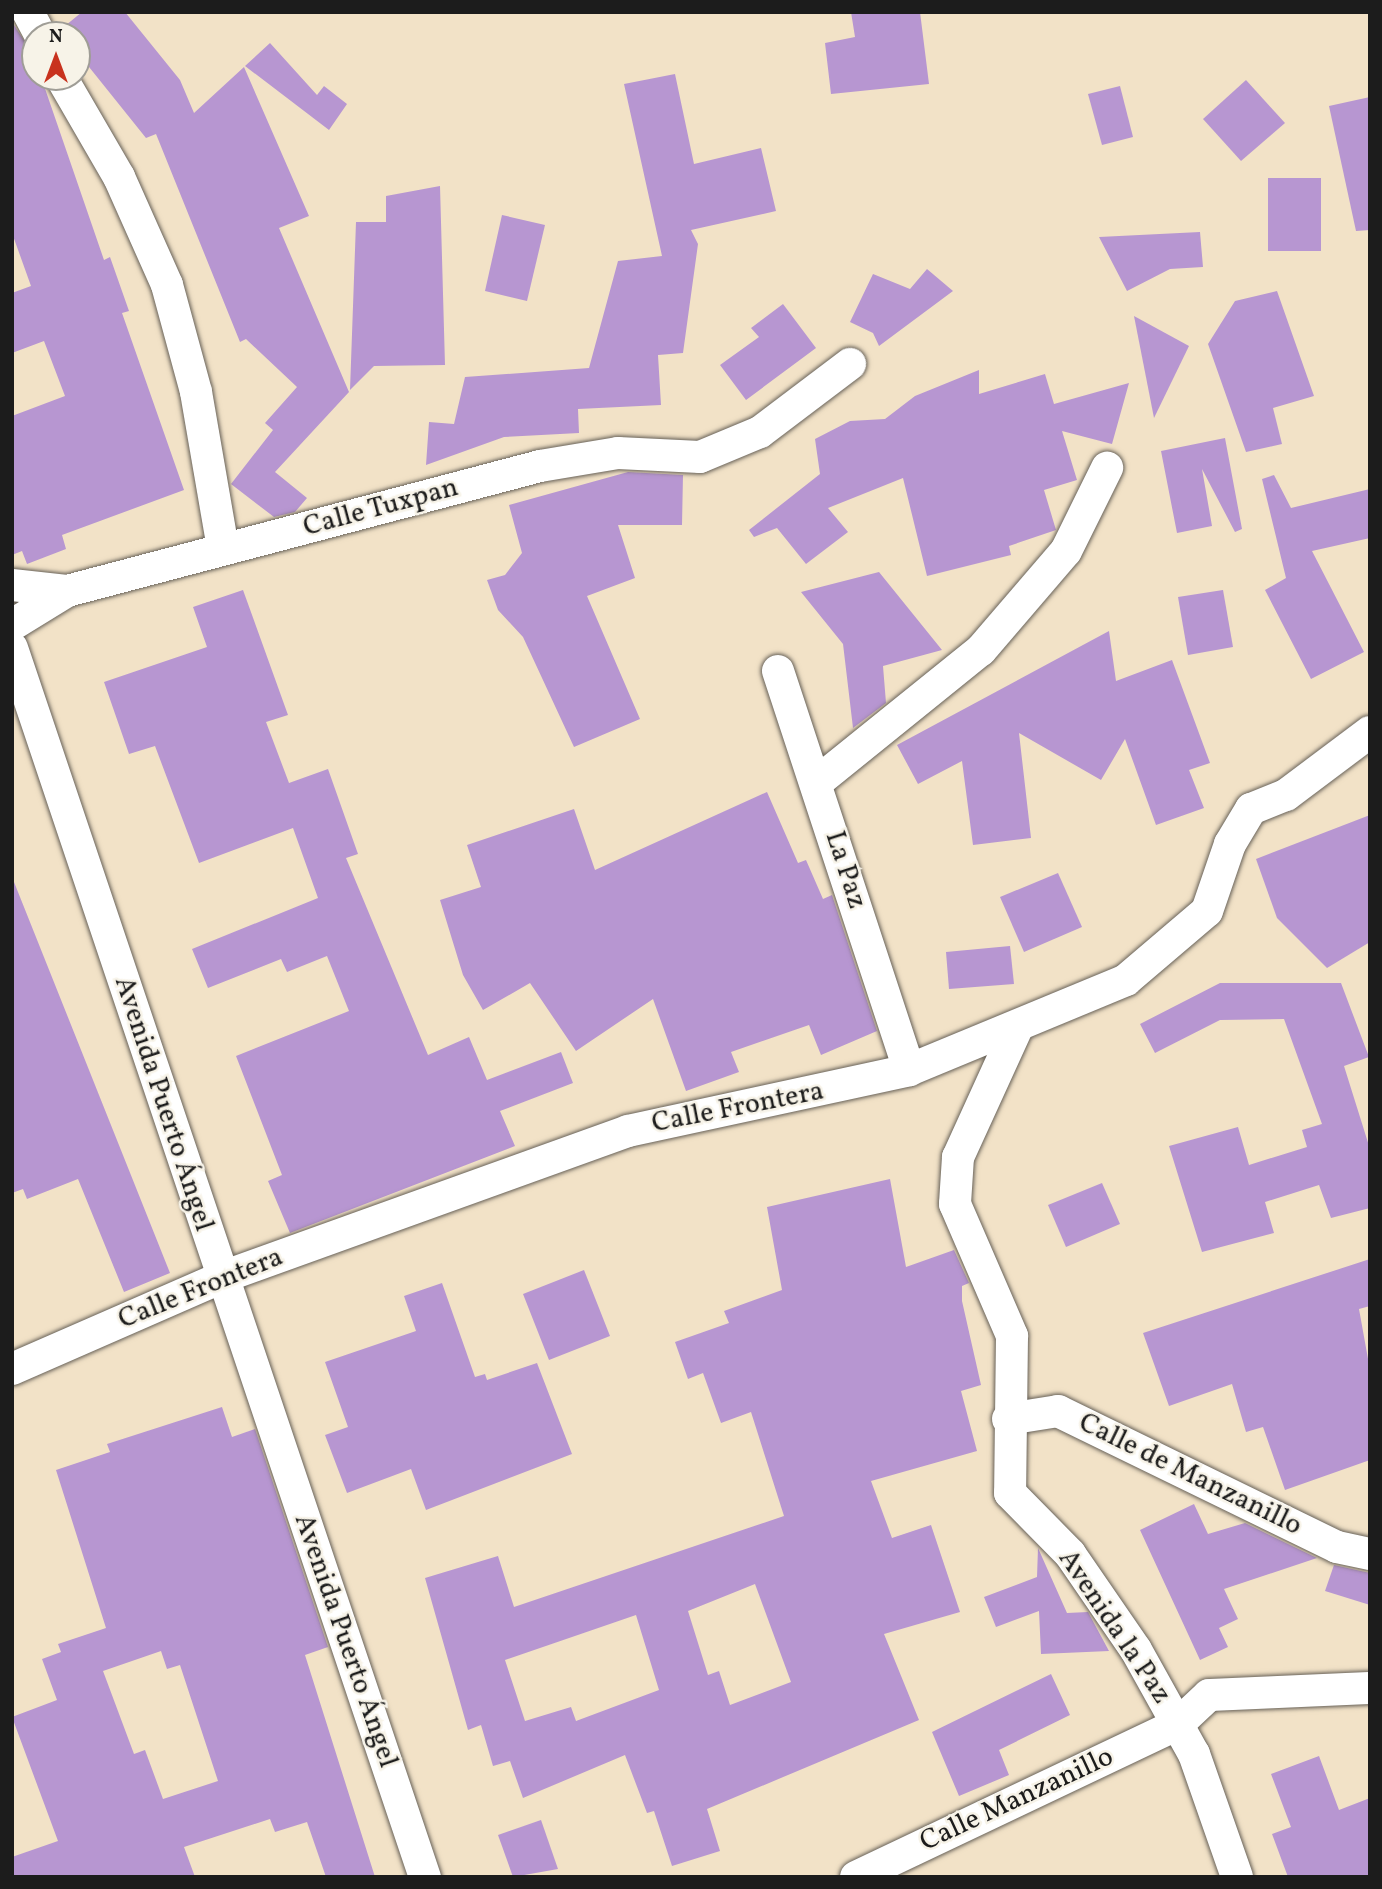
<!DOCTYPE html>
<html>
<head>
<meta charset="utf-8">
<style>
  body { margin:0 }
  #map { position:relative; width:1382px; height:1889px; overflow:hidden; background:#f2e2c7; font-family:Vollkorn,serif }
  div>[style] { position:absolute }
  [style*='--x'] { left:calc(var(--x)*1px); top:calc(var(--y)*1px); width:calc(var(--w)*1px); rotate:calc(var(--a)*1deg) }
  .building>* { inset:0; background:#b796d1 }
  .roads { filter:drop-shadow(0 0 2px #676158) drop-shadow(0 0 2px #676158) }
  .street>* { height:32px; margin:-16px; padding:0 16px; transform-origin:16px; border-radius:16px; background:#fff }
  span { translate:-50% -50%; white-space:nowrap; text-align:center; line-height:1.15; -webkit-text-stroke:5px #f7f3e8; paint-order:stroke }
  .street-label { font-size:28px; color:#1c1c1c }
  .frame { position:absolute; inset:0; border:14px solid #1c1c1c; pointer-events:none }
  .north { position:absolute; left:21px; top:21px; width:70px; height:70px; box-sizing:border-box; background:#f7f3e8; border:2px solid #9f9d96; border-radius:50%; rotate:0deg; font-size:19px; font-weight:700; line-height:28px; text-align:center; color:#1c1c1c }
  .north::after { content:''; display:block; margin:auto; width:24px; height:32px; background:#c8321e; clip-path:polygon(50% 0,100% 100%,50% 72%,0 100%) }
</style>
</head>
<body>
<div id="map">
  <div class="building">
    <i style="clip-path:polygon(82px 12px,125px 12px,180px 80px,194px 113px,244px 67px,309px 216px,279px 228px,349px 392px,275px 472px,307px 498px,295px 512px,274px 517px,231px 484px,273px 430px,265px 423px,297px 387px,246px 339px,240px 342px,156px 134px,146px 138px,77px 52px,77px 35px,60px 30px)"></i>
    <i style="clip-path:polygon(851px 12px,920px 12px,929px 84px,831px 94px,825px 43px,855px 37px)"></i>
    <i style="clip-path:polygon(12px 22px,31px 51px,35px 77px,41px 77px,104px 260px,110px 257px,129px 311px,122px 313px,184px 490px,62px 535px,66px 549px,27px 564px,22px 551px,12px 555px,12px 416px,65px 396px,44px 341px,12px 353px,12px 293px,31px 286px,12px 233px)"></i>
    <i style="clip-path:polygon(270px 43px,317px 95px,324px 86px,347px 104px,329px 130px,245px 66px)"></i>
    <i style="clip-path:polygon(675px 74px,694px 164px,761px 148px,776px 211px,691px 230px,698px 244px,683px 353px,658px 355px,661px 405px,578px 409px,579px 433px,504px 437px,426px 465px,429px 422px,454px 424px,465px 377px,589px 368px,618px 261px,662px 256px,624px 84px)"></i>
    <i style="clip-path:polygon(1246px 80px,1285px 123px,1241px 161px,1203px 119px)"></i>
    <i style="clip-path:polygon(1120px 86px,1133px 137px,1102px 145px,1088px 94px)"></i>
    <i style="clip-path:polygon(1370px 97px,1370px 230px,1356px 231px,1329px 106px)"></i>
    <i style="clip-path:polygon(1268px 178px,1321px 178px,1321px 251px,1268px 251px)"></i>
    <i style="clip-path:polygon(440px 186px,445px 365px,374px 366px,350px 390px,356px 222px,386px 222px,386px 196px)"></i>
    <i style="clip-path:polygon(502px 215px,545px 225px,527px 301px,485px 291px)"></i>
    <i style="clip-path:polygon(1200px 232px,1203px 267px,1170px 269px,1127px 291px,1099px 237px)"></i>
    <i style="clip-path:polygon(927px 269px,953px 291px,879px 346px,873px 333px,850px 322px,873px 274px,910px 289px)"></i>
    <i style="clip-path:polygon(1277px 291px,1314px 396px,1273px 408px,1282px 444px,1246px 452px,1208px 344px,1235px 301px)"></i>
    <i style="clip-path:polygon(783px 304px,816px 348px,746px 400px,720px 365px,759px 337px,751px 328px)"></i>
    <i style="clip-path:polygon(1134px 316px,1189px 346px,1154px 418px)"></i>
    <i style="clip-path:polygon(979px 370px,979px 394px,1045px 374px,1054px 404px,1129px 383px,1112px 444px,1062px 431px,1077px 480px,1044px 490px,1056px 530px,1009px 546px,1011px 555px,927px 576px,903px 478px,828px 508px,848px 532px,806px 564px,777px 528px,754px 537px,749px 530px,820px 474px,815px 439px,850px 421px,885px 419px,915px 396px)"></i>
    <i style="clip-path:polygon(1225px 438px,1242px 529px,1235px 532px,1202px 469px,1212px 526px,1177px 533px,1161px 451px)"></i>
    <i style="clip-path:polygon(628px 472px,683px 475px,682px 525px,618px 525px,635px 578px,587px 596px,640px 719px,574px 747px,523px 637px,498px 610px,487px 580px,505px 575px,522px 553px,509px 505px)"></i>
    <i style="clip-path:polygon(1274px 475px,1291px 508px,1370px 489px,1370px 538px,1312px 551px,1364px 652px,1311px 679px,1265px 590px,1286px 578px,1262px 479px)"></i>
    <i style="clip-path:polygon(879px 572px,942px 650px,883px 666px,886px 703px,853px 728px,843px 644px,801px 592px)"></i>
    <i style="clip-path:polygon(243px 590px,288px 715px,266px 722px,289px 783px,328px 769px,358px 854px,346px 858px,428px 1055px,469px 1037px,487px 1080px,561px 1052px,573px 1083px,500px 1111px,515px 1146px,290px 1233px,268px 1181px,282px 1175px,236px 1056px,349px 1011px,327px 956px,287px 972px,281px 959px,208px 988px,192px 949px,318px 898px,293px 828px,199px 863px,155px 746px,129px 754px,104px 682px,207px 647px,193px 607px)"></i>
    <i style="clip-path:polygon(1223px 590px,1233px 647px,1188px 655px,1178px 597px)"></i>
    <i style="clip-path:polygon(1109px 631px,1116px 681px,1172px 660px,1210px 763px,1189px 770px,1204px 808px,1156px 825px,1125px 739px,1101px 780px,1019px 733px,1031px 838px,973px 845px,962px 761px,918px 784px,897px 745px)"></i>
    <i style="clip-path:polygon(767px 792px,798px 863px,806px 860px,823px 899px,832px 895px,877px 1031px,821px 1055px,809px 1025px,731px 1052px,739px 1072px,686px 1091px,653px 999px,576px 1051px,530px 983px,483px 1010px,463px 975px,440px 900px,481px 887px,467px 845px,574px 809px,595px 870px)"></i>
    <i style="clip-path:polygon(1370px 815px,1370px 942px,1327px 968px,1277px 918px,1256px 859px)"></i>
    <i style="clip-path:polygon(1058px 873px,1082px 927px,1024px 952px,1000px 897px)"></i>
    <i style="clip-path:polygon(12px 877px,170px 1273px,124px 1292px,78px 1179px,27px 1199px,23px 1189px,12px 1193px)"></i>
    <i style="clip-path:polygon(1010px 946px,1014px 984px,949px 989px,946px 952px)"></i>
    <i style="clip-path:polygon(1220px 983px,1341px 983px,1369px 1057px,1344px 1066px,1370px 1149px,1370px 1208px,1331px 1218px,1319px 1185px,1265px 1202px,1274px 1233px,1202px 1252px,1169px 1146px,1238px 1127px,1249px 1165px,1307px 1147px,1302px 1130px,1322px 1124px,1284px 1019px,1220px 1020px,1155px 1053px,1140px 1024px)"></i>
    <i style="clip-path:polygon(evenodd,890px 1179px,906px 1267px,954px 1250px,969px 1283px,962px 1286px,962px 1301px,981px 1385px,961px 1391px,977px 1451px,871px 1481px,892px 1538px,931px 1525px,960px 1612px,884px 1634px,919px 1720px,707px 1809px,720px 1851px,672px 1866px,654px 1811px,647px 1813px,625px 1755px,523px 1798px,510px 1761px,493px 1766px,481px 1725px,468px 1730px,425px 1578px,498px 1556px,514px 1607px,784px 1516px,751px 1412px,721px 1423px,703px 1373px,688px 1379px,675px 1342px,729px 1323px,724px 1311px,782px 1290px,767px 1207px,890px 1179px,755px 1584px,791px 1682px,730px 1705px,719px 1671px,708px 1675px,688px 1611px,755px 1584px,890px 1179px,636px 1615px,659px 1690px,576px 1721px,571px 1707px,525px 1721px,505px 1660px,636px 1615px)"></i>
    <i style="clip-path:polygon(1102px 1183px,1120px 1224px,1066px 1247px,1048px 1205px)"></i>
    <i style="clip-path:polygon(1370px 1259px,1370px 1306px,1359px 1309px,1370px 1370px,1370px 1460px,1285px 1490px,1263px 1427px,1246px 1432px,1232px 1384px,1169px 1406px,1143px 1333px)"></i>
    <i style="clip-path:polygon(584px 1270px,610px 1336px,549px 1360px,523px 1294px)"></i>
    <i style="clip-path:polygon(442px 1283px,475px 1377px,485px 1374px,487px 1380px,537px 1363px,572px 1454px,426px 1510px,411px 1469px,347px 1493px,325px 1435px,348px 1427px,325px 1362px,416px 1331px,404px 1296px)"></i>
    <i style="clip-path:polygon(evenodd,222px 1407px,232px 1437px,255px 1429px,328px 1647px,305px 1655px,375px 1877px,326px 1877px,307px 1822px,275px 1832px,270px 1819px,184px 1847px,195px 1877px,12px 1877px,12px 1857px,58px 1841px,12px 1717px,57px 1700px,42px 1659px,61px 1652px,58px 1644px,106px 1628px,56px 1470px,110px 1452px,107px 1444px,222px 1407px,161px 1651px,167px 1669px,180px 1665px,218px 1781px,163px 1799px,145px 1750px,134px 1754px,103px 1671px,161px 1651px)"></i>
    <i style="clip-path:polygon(1194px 1504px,1208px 1534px,1245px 1523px,1317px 1558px,1224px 1589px,1238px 1619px,1219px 1628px,1228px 1647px,1200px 1660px,1140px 1530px)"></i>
    <i style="clip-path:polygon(1038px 1548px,1067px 1613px,1088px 1612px,1109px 1651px,1041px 1654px,1039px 1611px,996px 1627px,984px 1597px,1037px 1577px)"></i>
    <i style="clip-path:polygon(1334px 1565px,1370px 1573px,1370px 1605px,1325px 1591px)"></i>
    <i style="clip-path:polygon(1051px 1674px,1070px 1715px,999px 1750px,1009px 1775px,959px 1796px,932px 1732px)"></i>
    <i style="clip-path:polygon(1319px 1756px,1339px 1810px,1370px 1798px,1370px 1877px,1288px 1877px,1272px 1834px,1291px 1827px,1271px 1774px)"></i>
    <i style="clip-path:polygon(541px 1820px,558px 1869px,513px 1877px,498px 1835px)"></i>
  </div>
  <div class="roads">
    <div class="street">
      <i style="--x:28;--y:12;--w:26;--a:62"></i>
      <i style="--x:61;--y:77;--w:116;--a:59.9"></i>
      <i style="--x:119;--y:177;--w:118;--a:66"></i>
      <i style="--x:167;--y:285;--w:111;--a:74.8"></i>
      <i style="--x:196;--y:392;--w:159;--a:80.2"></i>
      <i style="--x:12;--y:585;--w:55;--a:6.2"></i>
      <i style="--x:12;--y:625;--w:65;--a:-31.7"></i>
      <i style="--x:67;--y:591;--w:489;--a:-14.8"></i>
      <i style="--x:540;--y:466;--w:79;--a:-9.5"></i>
      <i style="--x:618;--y:453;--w:82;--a:2.8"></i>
      <i style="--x:700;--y:457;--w:65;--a:-22.6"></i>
      <i style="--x:760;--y:432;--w:113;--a:-37.1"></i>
      <i style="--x:12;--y:648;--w:1297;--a:71.43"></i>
      <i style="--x:778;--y:671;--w:420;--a:71.8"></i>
      <i style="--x:816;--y:783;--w:212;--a:-38.9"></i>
      <i style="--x:981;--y:650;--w:130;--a:-49.4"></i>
      <i style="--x:1066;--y:551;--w:93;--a:-63.7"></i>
      <i style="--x:1016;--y:1030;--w:140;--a:114.5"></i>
      <i style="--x:958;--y:1157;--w:47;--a:93.7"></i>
      <i style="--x:955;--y:1204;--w:144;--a:66.6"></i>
      <i style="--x:1012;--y:1336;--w:157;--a:90.7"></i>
      <i style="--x:1010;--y:1493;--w:86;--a:45.5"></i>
      <i style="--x:1070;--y:1554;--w:116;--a:55.5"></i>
      <i style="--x:1136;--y:1650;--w:119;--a:60.9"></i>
      <i style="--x:1194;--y:1754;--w:130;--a:70.7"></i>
      <i style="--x:12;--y:1369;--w:227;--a:-23.6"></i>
      <i style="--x:220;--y:1278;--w:434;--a:-19.8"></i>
      <i style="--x:628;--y:1131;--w:288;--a:-12.2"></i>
      <i style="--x:909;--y:1070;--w:235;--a:-22.5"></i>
      <i style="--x:1126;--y:980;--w:106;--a:-40.4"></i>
      <i style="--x:1207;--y:911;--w:71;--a:-71.1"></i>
      <i style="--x:1230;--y:844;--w:41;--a:-59"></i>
      <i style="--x:1251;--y:809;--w:38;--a:-22"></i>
      <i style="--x:1286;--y:795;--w:105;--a:-36.9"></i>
      <i style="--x:1008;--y:1419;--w:51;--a:-9.1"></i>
      <i style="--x:1058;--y:1411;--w:310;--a:26"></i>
      <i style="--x:1337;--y:1547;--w:34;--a:12"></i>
      <i style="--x:856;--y:1877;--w:357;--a:-25.4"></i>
      <i style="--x:1178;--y:1724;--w:42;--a:-43.1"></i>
      <i style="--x:1209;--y:1695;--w:161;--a:-2.5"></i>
    </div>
  </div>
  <div class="street-label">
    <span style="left:381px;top:508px;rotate:-15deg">Calle Tuxpan</span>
    <span style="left:845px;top:870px;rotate:72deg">La Paz</span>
    <span style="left:163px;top:1104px;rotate:72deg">Avenida Puerto Ángel</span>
    <span style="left:738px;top:1108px;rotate:-11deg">Calle Frontera</span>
    <span style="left:201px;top:1289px;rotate:-22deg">Calle Frontera</span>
    <span style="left:1190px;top:1475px;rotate:26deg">Calle de Manzanillo</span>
    <span style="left:1114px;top:1627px;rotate:56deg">Avenida la Paz</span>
    <span style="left:345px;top:1641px;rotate:71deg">Avenida Puerto Ángel</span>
    <span style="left:1017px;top:1800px;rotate:-25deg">Calle Manzanillo</span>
  </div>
  <div class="frame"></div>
  <div class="north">N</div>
</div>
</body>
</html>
